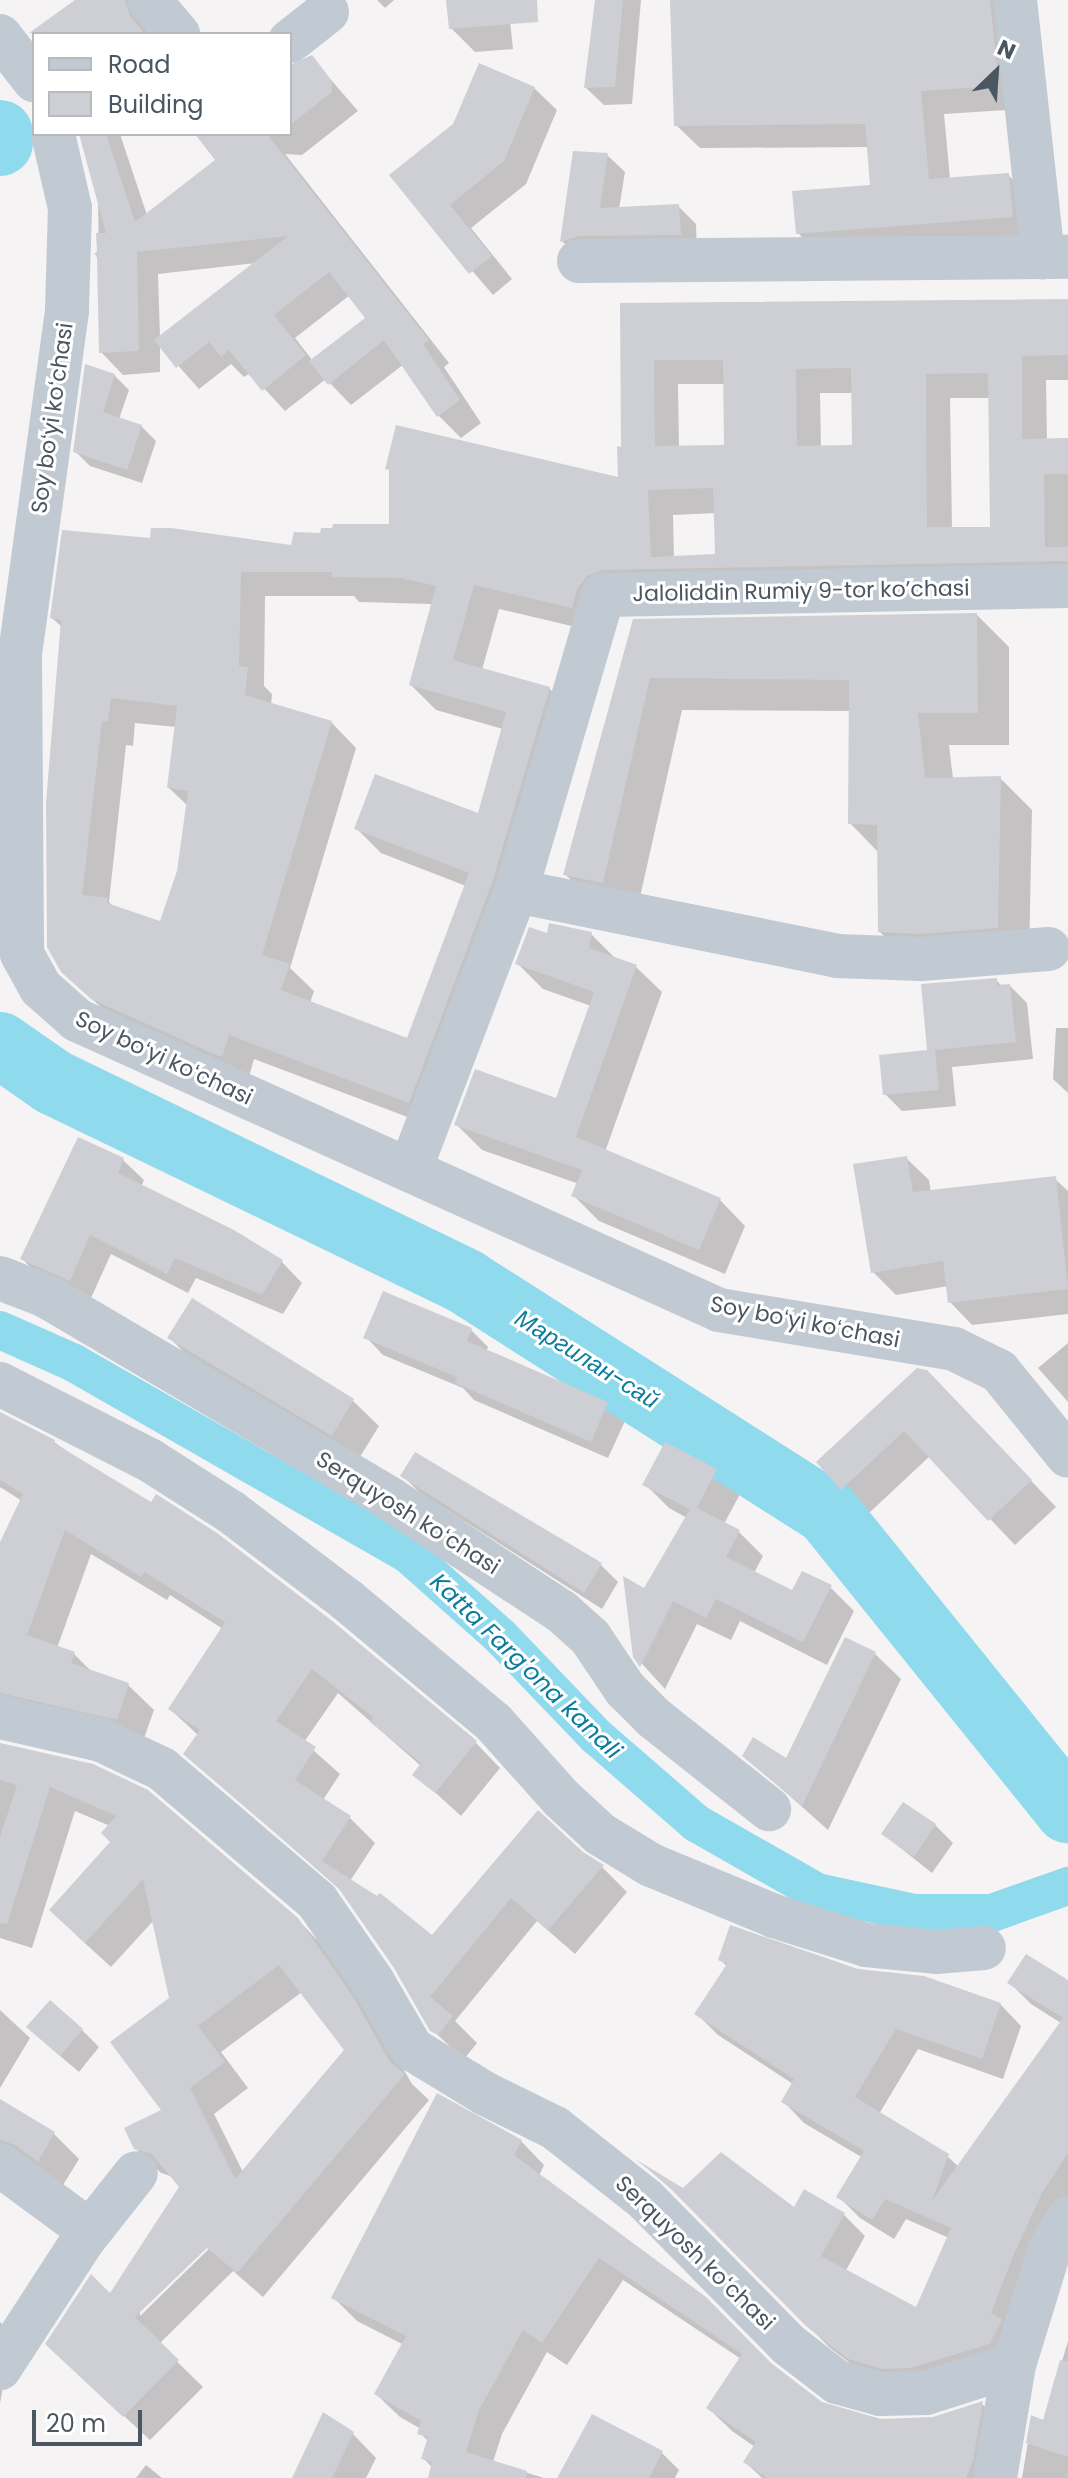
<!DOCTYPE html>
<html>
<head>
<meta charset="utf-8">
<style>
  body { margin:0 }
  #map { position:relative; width:1068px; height:2478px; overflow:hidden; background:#f5f3f3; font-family:Poppins,sans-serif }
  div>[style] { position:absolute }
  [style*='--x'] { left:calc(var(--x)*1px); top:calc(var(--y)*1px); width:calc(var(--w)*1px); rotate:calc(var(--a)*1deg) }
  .shadow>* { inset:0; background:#0003 }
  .canal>* { height:38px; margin:-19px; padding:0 19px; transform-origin:19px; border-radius:19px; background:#90daee }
  .river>* { height:66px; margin:-33px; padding:0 33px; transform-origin:33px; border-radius:33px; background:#90daee }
  .building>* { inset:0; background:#cdcfd5 }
  .minor>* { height:44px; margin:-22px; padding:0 22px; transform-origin:22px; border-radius:22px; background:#c1cad2 }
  span { translate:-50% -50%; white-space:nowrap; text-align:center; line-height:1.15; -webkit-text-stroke:6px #fff; paint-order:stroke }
  .street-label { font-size:22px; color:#4a5661 }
  .water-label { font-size:24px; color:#0c7c9b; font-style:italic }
  .legend { position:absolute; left:32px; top:32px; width:260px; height:104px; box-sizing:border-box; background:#fff; border:2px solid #b7bbc0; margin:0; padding:10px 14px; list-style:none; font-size:24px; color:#4a5661 }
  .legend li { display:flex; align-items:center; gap:16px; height:40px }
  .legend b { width:40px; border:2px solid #b7bbc0 }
  .north { position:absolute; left:956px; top:32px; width:80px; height:80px; -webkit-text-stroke:6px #fff; paint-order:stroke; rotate:25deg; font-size:22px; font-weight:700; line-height:32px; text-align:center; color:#4a5661 }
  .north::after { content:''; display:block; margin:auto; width:28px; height:36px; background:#4a5661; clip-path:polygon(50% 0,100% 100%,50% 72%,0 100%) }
  .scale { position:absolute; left:32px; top:2410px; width:110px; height:36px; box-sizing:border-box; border:4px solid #4a5661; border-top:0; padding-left:10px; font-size:24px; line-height:28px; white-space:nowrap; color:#4a5661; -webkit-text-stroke:6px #fff; paint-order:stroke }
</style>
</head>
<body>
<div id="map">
  <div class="shadow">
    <i style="clip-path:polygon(79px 0,133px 0,148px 34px,64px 34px,55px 17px)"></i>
    <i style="clip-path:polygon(377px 0,394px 0,385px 8px)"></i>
    <i style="clip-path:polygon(448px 0,527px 0,508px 3px,513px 49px,475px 52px,451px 28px)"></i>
    <i style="clip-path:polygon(598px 0,641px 0,632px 104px,604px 105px,586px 88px)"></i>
    <i style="clip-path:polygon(672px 0,1014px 0,1022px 109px,944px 114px,950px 179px,1008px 175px,1032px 198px,1036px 240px,821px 257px,798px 233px,873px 187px,869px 147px,700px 148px,676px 125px)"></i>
    <i style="clip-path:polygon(evenodd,312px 58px,358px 111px,302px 155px,285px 154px,449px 363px,444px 367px,481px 423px,461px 438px,439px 416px,404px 364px,351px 405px,326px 379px,285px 411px,250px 373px,244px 377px,231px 364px,199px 389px,160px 345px,160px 372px,123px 375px,101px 352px,99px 260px,96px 256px,99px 252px,98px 202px,81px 134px,120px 134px,147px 215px,227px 153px,196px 134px,290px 134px,290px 67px,312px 58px,256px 263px,160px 338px,158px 274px,256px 263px,312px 58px,350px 295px,368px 318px,313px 361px,295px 338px,350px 295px)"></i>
    <i style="clip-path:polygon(534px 88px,557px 110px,526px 184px,471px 228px,512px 279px,493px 295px,391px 176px)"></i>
    <i style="clip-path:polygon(607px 155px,625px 172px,619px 209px,678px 206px,696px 224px,697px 252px,579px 258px,562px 241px)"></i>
    <i style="clip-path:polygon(evenodd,1068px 301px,1068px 380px,1046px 380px,1047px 440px,1068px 440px,1068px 586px,628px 594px,597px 632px,499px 609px,482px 670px,549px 688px,574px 714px,434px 1127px,254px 1059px,248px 1080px,118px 1023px,62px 971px,63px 628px,52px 618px,152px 541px,292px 548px,322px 535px,391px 526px,620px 480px,623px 449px,622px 305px,1068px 301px,678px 384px,725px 384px,726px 447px,679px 448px,678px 384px,1068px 301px,820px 393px,853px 393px,854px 447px,821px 448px,820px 393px,1068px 301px,950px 398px,990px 398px,992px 529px,952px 529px,950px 398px,1068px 301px,716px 513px,717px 556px,674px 558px,673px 515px,716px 513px,1068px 301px,265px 596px,354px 596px,359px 602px,433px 604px,411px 685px,436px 710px,503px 729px,480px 816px,356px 828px,381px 853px,466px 886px,408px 1040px,310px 1003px,314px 991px,290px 968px,356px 748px,331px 722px,271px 705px,272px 694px,264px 686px,265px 596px,1068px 301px,135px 723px,176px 727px,169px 788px,188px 806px,179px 872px,161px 923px,115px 908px,109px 902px,126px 745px,133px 746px,135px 723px)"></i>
    <i style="clip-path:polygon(114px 375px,129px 390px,119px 419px,141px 426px,156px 441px,142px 483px,90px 466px,75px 451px)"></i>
    <i style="clip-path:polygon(977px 615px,1009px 647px,1009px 745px,949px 745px,953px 779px,1000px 778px,1032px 810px,1029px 960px,913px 964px,880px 932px,879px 853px,850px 823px,850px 711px,682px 710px,636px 915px,597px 907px,565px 874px,634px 621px)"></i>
    <i style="clip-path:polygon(591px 934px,617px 960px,636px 967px,662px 992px,605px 1152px,720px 1200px,745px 1226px,725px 1274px,599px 1221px,574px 1196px,579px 1184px,482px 1150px,456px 1124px,557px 1101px,591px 1006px,543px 989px,517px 963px,548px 935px)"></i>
    <i style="clip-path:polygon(996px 980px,1002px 986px,1010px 986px,1027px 1003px,1033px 1059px,952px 1067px,956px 1106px,902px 1111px,885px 1094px,929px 1052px)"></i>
    <i style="clip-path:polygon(1056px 1028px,1068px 1028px,1068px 1093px,1053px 1079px)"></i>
    <i style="clip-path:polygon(79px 1140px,123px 1160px,144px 1180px,141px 1187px,233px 1232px,282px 1262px,302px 1283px,283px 1314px,196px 1278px,188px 1293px,111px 1254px,90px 1300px,43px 1279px,22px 1259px)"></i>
    <i style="clip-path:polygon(906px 1158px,929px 1180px,931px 1193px,1055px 1179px,1068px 1191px,1068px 1314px,972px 1325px,950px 1302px,948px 1286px,896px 1295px,873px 1272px)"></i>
    <i style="clip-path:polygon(471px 1330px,488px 1347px,486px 1352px,607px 1404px,625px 1421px,608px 1458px,474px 1400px,463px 1388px,383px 1355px,366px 1337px)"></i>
    <i style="clip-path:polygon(170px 1338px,353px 1401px,379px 1426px,358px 1460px,195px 1364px)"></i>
    <i style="clip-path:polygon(1068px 1343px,1068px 1402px,1038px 1368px)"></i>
    <i style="clip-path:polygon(953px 1398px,1056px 1507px,1015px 1545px,930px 1456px,868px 1514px,818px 1462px)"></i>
    <i style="clip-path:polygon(0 1414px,54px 1442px,475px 1742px,500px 1768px,461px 1816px,415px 1774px,421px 1766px,338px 1693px,304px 1742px,340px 1774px,323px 1800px,350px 1818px,375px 1843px,350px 1881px,432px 1938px,582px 1854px,602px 1867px,627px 1892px,575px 1954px,537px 1921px,455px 2021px,477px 2043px,464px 2059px,432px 2030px,395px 1967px,345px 1894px,186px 1754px,199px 1736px,170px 1709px,223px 1629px,170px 1595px,167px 1600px,91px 1554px,57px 1648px,74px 1654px,93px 1673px,128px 1685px,154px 1710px,142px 1744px,0 1738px,0 1547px,22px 1501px,0 1487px)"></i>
    <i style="clip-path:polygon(716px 1471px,740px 1494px,724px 1524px,739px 1532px,763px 1556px,754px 1573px,793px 1592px,830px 1587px,854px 1611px,827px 1665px,740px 1621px,731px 1640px,697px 1624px,665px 1689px,635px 1656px,644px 1591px,687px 1518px,669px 1508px,645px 1484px)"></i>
    <i style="clip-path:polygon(403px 1476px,601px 1565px,618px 1582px,602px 1609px,420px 1493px)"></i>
    <i style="clip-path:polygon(875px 1654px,901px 1679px,828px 1830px,745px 1756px,787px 1761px)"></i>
    <i style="clip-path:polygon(evenodd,0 1739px,0 1745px,297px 1919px,323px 1946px,377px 2023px,412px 2084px,429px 2100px,263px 2297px,233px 2271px,159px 2344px,203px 2387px,150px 2440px,73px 2369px,110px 2296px,181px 2187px,174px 2177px,161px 2173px,135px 2148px,164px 2111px,171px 1999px,154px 1920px,111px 1967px,76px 1935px,112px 1842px,110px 1826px,75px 1811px,32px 1948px,0 1938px,0 1739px,302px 1992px,346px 2050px,243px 2172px,214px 2114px,248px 2088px,221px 2052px,302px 1992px,0 1739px,213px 2239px,216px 2242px,140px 2316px,140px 2310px,213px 2239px)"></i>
    <i style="clip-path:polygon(904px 1804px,935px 1825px,953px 1843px,932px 1873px,883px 1834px)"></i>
    <i style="clip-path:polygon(720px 1960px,858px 1971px,1000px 2004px,1021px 2026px,1003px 2079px,918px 2049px,879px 2114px,947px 2156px,959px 2167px,1061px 2023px,1031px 2004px,1010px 1983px,1068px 1983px,1068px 2206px,1011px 2364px,872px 2380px,829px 2347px,685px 2201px,648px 2169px,684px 2191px,844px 2215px,865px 2236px,845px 2272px,917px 2310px,949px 2238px,906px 2219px,894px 2239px,860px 2218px,839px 2197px,863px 2158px,804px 2123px,783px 2101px,793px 2084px,718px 2035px,697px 2014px,728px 1967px)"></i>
    <i style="clip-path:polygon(0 2010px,30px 2038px,0 2088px)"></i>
    <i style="clip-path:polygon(82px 2030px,99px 2047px,79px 2072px,46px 2044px)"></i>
    <i style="clip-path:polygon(0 2101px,54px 2134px,79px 2159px,63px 2185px,0 2163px)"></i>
    <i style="clip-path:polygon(521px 2141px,544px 2165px,539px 2176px,821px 2404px,880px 2421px,934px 2419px,982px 2404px,1005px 2427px,996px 2478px,762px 2478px,745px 2462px,755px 2447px,732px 2431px,708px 2408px,741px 2359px,623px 2280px,567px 2365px,547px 2352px,502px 2434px,493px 2462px,544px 2478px,429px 2478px,433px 2468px,424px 2459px,429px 2442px,420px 2433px,421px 2429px,400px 2417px,376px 2394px,404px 2345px,357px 2321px,334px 2298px)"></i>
    <i style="clip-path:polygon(0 2322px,25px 2347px,4px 2380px,0 2404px)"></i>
    <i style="clip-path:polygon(1068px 2341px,1068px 2478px,1022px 2478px,1032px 2418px,1044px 2422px)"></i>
    <i style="clip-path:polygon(353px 2434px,376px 2458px,366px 2478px,294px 2478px)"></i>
    <i style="clip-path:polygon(662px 2453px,679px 2470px,675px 2478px,581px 2478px)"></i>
    <i style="clip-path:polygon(146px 2465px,162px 2478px,136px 2478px)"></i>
  </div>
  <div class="canal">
    <i style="--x:0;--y:1330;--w:81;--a:24"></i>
    <i style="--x:74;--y:1363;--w:386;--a:29.8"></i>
    <i style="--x:409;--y:1555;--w:122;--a:41.7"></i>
    <i style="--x:500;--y:1636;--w:139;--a:46.2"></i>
    <i style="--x:596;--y:1736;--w:133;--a:41"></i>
    <i style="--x:696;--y:1823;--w:139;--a:29.7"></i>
    <i style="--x:817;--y:1892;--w:100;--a:12.1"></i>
    <i style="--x:915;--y:1913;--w:77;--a:0"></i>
    <i style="--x:992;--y:1913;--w:81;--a:-19.6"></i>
  </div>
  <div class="river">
    <i style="--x:0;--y:133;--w:10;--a:90"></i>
    <i style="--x:0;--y:1045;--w:65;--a:34.9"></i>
    <i style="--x:53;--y:1082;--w:459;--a:25.8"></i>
    <i style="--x:466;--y:1282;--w:429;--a:32.5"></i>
    <i style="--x:828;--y:1513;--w:382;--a:51.1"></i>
  </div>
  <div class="building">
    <i style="clip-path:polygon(75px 0,125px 0,130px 16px,145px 34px,29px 33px)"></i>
    <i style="clip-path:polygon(446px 0,537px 0,538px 22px,449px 29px)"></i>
    <i style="clip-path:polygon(595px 0,623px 0,615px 87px,584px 88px)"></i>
    <i style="clip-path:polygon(670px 0,990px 0,999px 86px,921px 91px,929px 179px,1009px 173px,1013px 217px,796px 234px,792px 191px,870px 185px,865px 124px,674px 126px)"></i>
    <i style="clip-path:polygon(312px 55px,332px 81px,332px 92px,290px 125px,290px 65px)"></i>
    <i style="clip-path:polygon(479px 63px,535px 87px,504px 161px,450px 205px,492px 256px,469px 274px,389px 175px,453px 124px)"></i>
    <i style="clip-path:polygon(79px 134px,106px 134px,135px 222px,215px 160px,195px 134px,267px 134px,429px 340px,423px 344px,460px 400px,437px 417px,384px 340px,328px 385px,309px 361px,365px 318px,329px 272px,274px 315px,306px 355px,262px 391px,229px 350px,221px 357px,209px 342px,176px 368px,154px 340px,288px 236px,137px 252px,139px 351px,99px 353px,97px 256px,94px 254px,97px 251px,96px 233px,106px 233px)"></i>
    <i style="clip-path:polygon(573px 151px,608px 153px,600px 208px,679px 204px,681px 235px,579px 236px,560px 242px)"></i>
    <i style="clip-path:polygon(evenodd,1068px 299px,1068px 355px,1022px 356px,1022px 439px,1068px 438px,1068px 474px,1044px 474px,1045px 547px,1068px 547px,1068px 561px,603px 570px,587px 576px,577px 589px,572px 608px,474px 585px,453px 660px,550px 687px,492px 883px,409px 1103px,229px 1035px,222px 1057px,207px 1051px,91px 999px,61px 972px,47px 947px,46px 803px,61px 620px,50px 618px,62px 530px,150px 538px,151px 528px,171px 528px,291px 545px,294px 532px,320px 533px,321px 528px,332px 528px,333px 524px,389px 524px,389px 470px,385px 469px,396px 425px,618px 477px,617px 446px,621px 447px,620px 303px,1068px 299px,654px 360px,723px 360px,724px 445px,655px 446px,654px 360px,1068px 299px,851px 368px,852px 445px,797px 446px,796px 369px,851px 368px,1068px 299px,988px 373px,990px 527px,927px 527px,926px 374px,988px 373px,1068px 299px,713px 488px,715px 554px,651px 557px,648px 490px,713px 488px,1068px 299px,241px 572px,332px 572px,332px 577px,400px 578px,436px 586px,409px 685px,506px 712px,478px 813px,375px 774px,354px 829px,469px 873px,407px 1038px,281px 990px,290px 964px,262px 955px,332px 721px,245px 695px,248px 667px,239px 666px,241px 572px,1068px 299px,111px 698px,177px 706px,167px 788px,188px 791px,177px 871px,160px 921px,107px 903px,108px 898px,82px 895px,102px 721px,108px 722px,111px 698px)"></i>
    <i style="clip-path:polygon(85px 364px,115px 374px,103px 412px,142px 425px,127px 470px,73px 452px)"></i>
    <i style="clip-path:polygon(977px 613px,978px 713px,918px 713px,925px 778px,1001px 776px,998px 928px,920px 934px,878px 932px,877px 825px,848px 824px,849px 680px,650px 678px,603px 883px,563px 875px,633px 619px)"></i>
    <i style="clip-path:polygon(549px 923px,592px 932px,589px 948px,637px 965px,576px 1137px,721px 1198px,699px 1250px,571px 1196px,582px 1170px,454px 1125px,475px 1069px,556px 1098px,594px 992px,515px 964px,529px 927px,547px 933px)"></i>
    <i style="clip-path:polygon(997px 978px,997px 985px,1010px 984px,1016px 1042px,935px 1050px,939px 1090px,883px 1095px,879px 1055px,927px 1050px,921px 984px)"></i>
    <i style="clip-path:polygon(78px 1137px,124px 1158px,118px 1173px,234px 1230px,283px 1260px,262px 1295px,175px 1258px,167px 1274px,90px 1235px,70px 1281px,20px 1259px)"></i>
    <i style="clip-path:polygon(907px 1156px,913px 1192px,1056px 1176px,1068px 1289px,948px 1303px,943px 1261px,871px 1273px,853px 1164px)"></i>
    <i style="clip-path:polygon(383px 1291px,472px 1328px,467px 1341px,608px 1402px,591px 1442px,455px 1383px,457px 1377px,363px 1338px)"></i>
    <i style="clip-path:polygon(192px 1298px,354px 1399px,332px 1436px,167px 1338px)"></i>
    <i style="clip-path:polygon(917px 1368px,927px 1370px,1032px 1480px,988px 1521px,904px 1431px,841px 1490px,816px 1462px)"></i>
    <i style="clip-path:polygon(0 1412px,55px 1440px,54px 1443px,151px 1502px,156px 1494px,217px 1533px,331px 1620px,477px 1741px,435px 1793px,412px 1775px,421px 1763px,370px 1722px,373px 1717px,312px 1669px,276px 1721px,316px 1747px,295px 1780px,351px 1816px,322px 1861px,377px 1896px,380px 1893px,432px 1935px,538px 1810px,583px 1852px,604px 1865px,548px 1930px,511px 1898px,430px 1997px,453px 2016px,438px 2035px,430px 2031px,394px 1968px,337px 1886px,183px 1754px,200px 1730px,168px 1709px,225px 1622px,144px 1572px,141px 1577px,65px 1530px,27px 1635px,75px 1652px,71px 1663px,129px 1683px,117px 1720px,0 1693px,0 1542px,23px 1494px,0 1480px)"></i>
    <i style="clip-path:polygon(665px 1442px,717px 1469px,697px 1508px,740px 1530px,726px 1557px,792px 1590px,802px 1571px,832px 1585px,803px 1642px,716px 1599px,706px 1618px,673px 1601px,640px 1667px,633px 1657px,623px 1576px,644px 1588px,690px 1509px,642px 1485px)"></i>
    <i style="clip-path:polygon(415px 1452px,602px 1563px,584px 1593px,400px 1476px)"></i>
    <i style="clip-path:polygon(845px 1637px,876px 1652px,802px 1806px,742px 1756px,753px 1737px,786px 1758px)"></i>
    <i style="clip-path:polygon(evenodd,0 1743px,93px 1764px,148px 1790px,298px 1918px,352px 1995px,390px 2062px,405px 2074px,237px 2273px,207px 2248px,135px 2317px,179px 2360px,123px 2417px,45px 2344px,91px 2274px,110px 2293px,179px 2187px,152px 2154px,134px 2149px,124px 2128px,161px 2110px,110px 2042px,169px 1998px,143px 1879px,85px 1943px,49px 1910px,110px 1842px,101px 1833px,116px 1816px,50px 1787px,7px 1924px,0 1923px,0 1837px,17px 1785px,0 1780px,0 1743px,279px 1965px,344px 2050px,235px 2179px,190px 2088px,225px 2062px,198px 2026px,279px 1965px)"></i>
    <i style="clip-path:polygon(903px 1802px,936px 1824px,914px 1857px,881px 1834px)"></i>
    <i style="clip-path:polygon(730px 1925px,858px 1969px,924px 1976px,1001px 2003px,982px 2059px,896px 2029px,855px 2097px,949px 2154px,932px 2201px,1063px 2018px,1007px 1983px,1026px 1954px,1068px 1980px,1068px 2153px,1042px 2193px,1014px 2254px,991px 2313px,1002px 2319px,990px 2344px,910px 2368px,883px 2369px,848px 2359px,806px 2326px,663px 2181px,635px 2159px,683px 2188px,721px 2152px,794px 2207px,804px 2189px,845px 2213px,821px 2256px,916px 2307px,951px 2228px,885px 2199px,872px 2220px,836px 2197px,864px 2151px,781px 2102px,794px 2079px,694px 2014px,727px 1964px,718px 1960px)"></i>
    <i style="clip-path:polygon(50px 2000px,83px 2029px,60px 2056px,26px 2027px)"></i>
    <i style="clip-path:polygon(437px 2093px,522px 2140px,514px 2155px,706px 2297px,771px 2363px,822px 2402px,881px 2419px,933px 2417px,983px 2401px,973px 2461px,966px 2478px,767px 2478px,743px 2462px,756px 2442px,706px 2408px,742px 2354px,599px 2258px,542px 2343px,523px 2330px,479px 2410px,466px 2452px,527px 2471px,526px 2478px,428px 2478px,432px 2462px,421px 2459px,428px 2437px,417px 2434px,421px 2421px,374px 2394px,406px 2336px,331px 2298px)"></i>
    <i style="clip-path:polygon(0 2099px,55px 2132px,38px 2162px,15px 2145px,0 2140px)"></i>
    <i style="clip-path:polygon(1060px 2360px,1068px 2362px,1068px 2457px,1026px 2443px,1031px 2415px,1043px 2420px)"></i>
    <i style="clip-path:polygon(323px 2412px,354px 2432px,332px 2478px,292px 2478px)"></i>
    <i style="clip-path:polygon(592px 2414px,663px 2451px,649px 2478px,557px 2478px)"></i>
  </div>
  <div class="minor">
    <i style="--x:149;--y:0;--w:45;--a:49.5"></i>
    <i style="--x:1015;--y:0;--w:259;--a:83.8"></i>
    <i style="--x:0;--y:36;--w:56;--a:52.3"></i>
    <i style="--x:290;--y:41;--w:47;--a:-38.1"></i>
    <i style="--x:53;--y:134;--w:76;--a:77.1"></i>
    <i style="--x:70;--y:208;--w:103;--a:91.7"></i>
    <i style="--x:67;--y:311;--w:347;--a:97.8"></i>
    <i style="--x:20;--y:655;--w:299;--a:89.6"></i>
    <i style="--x:22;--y:954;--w:39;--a:61"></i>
    <i style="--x:41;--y:988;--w:48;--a:41.6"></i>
    <i style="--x:77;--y:1020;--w:704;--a:24.31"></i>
    <i style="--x:719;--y:1310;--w:238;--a:9.4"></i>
    <i style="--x:954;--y:1349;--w:50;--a:26.1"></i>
    <i style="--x:999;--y:1371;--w:109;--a:50.9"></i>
    <i style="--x:579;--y:261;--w:489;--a:-0.5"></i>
    <i style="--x:516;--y:891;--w:328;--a:11.4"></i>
    <i style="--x:837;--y:956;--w:84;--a:2"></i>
    <i style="--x:921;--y:959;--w:128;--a:-4.5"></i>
    <i style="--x:410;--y:1170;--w:298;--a:-69.2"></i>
    <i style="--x:516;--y:891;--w:309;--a:-73.6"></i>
    <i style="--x:603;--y:595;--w:465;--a:-1.1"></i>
    <i style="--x:0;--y:1278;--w:49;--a:21.4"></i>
    <i style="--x:46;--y:1296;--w:399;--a:30.5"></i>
    <i style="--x:390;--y:1499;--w:206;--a:33.3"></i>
    <i style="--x:562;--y:1612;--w:38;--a:42"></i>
    <i style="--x:590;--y:1637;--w:63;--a:56.1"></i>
    <i style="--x:625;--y:1689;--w:41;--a:45"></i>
    <i style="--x:654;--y:1718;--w:147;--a:38.4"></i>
    <i style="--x:0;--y:1384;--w:169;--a:27"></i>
    <i style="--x:151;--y:1461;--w:95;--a:32.5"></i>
    <i style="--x:231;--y:1512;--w:146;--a:37.2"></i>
    <i style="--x:347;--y:1600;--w:192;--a:39.9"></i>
    <i style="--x:494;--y:1723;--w:101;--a:48.2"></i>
    <i style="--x:561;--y:1798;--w:53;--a:42.7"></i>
    <i style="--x:600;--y:1834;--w:60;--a:31.3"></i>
    <i style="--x:651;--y:1865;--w:133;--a:22.5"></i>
    <i style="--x:774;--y:1916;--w:96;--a:17.5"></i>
    <i style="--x:866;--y:1945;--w:70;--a:5.7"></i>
    <i style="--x:936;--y:1952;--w:48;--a:-4.8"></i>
    <i style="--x:0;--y:1717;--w:104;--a:12.8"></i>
    <i style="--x:101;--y:1740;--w:68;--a:25.4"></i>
    <i style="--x:162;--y:1769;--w:204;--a:40.4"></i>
    <i style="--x:317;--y:1901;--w:98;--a:55.3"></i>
    <i style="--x:373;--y:1982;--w:78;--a:59.8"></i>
    <i style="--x:412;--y:2049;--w:87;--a:31.3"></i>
    <i style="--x:486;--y:2094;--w:77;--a:26.2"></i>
    <i style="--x:555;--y:2128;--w:115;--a:38.3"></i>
    <i style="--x:645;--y:2199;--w:205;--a:45.4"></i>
    <i style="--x:789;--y:2345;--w:61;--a:37.6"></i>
    <i style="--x:837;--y:2382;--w:45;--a:15.6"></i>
    <i style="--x:880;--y:2394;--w:46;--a:-1.2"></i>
    <i style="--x:926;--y:2393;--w:92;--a:-17.7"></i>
    <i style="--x:0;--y:2165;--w:98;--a:36.3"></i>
    <i style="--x:79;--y:2223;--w:17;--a:77"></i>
    <i style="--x:83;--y:2240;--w:153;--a:123"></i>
    <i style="--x:83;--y:2240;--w:85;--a:-51.7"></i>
    <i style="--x:995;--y:2478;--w:115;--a:-80.5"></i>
    <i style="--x:1014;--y:2365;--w:119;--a:-72.9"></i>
    <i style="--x:1049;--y:2251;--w:38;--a:-60"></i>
  </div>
  <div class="street-label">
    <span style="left:52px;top:418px;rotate:-82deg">Soy boʻyi koʻchasi</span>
    <span style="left:801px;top:591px;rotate:-1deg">Jaloliddin Rumiy 9-tor koʼchasi</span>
    <span style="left:164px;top:1058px;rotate:25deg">Soy boʻyi koʻchasi</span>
    <span style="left:805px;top:1322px;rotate:11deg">Soy boʻyi koʻchasi</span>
    <span style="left:408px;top:1513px;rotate:32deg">Serquyosh koʻchasi</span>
    <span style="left:695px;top:2253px;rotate:44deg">Serquyosh koʻchasi</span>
  </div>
  <div class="water-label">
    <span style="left:587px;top:1359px;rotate:32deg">Маргилан-сай</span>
    <span style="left:526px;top:1666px;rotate:44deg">Katta Farg'ona kanali</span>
  </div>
  <ul class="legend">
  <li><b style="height:10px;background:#c1cad2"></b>Road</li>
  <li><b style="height:22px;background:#cdcfd5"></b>Building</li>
  </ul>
  <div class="north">N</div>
  <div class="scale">20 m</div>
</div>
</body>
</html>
